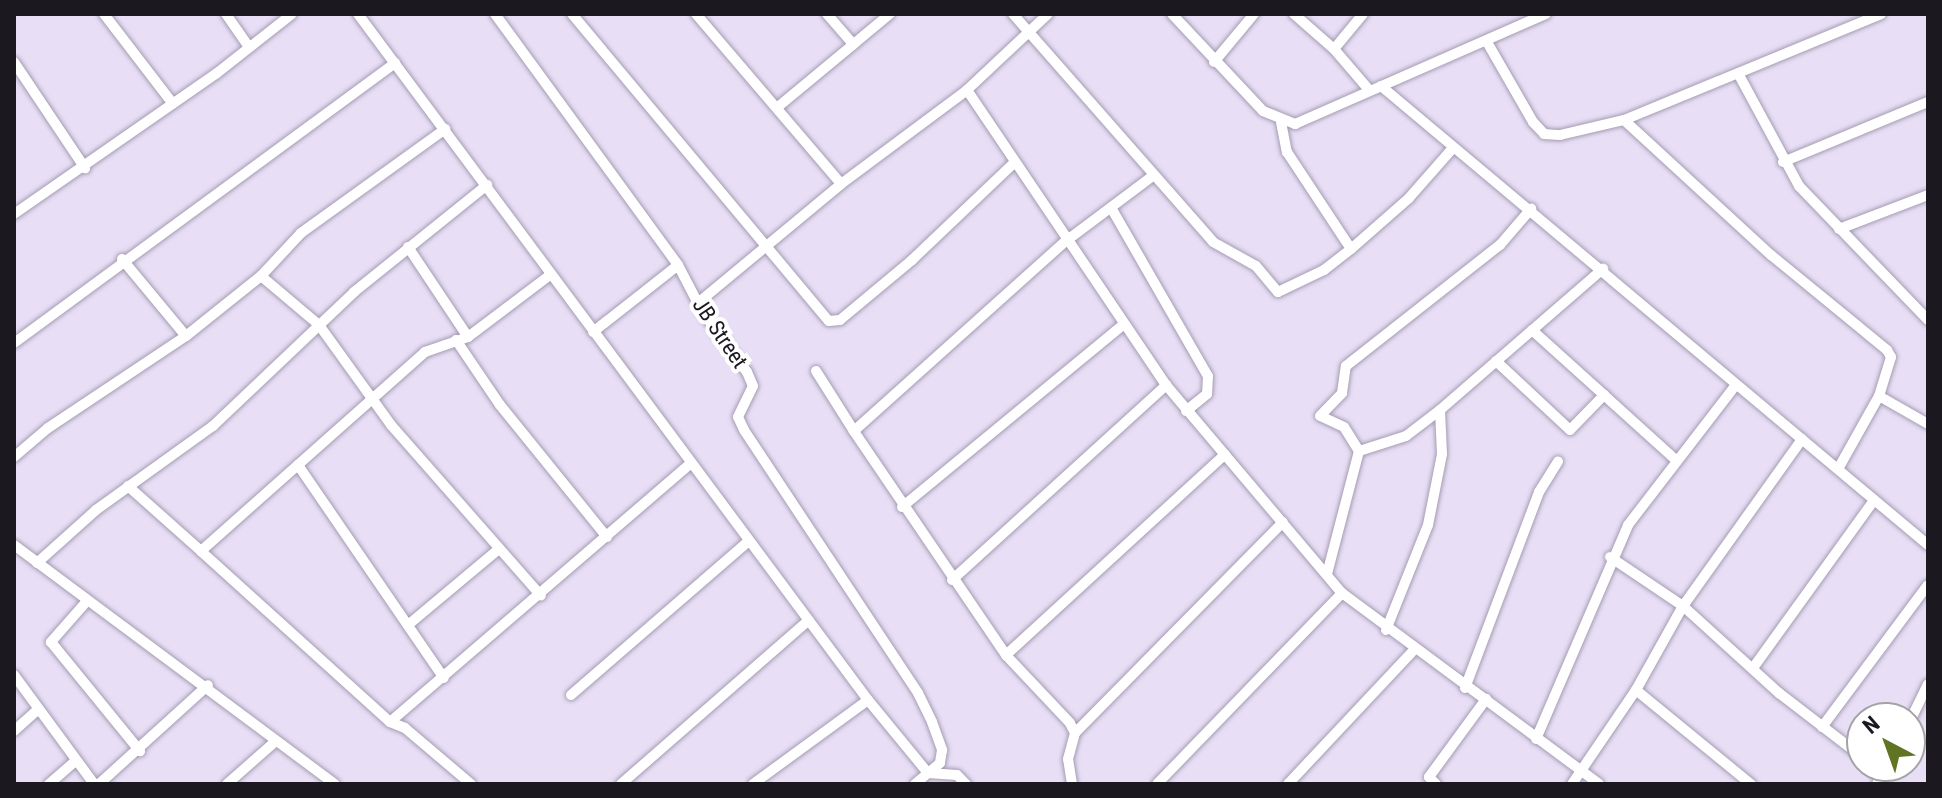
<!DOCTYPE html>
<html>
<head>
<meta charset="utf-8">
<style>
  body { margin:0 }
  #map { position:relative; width:1942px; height:798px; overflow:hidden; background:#e8dff6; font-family:"Roboto Condensed",sans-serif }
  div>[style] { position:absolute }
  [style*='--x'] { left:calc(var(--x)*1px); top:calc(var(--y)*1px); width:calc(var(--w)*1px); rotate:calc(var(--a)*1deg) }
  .roads { filter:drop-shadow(0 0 2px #a59cb2) drop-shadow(0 0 2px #a59cb2) }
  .minor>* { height:10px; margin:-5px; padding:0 5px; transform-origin:5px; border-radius:5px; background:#fff }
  span { translate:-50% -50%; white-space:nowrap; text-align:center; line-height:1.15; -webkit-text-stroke:8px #fff; paint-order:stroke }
  .street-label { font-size:22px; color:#1b1820 }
  .frame { position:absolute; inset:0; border:16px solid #1b1820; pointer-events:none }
  .north { position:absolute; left:1846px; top:702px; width:80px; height:80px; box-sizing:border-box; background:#fff; border:2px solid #a4a3a6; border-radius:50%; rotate:319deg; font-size:22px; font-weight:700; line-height:32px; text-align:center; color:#1b1820 }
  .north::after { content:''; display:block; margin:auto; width:28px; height:36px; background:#607423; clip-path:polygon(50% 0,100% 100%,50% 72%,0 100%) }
</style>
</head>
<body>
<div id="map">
  <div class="roads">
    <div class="minor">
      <i style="--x:104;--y:14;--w:113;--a:52.5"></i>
      <i style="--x:226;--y:14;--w:40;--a:55.1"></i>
      <i style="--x:358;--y:14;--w:855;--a:53.37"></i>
      <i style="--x:868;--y:700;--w:94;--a:50.6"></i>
      <i style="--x:928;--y:773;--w:29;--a:4"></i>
      <i style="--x:957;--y:775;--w:13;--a:45"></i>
      <i style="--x:495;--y:14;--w:311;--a:53.9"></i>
      <i style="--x:678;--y:265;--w:52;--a:62.4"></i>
      <i style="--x:702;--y:311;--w:76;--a:53.6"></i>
      <i style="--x:747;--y:372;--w:15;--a:67"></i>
      <i style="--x:753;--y:386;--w:34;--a:116"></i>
      <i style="--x:738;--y:417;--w:14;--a:65"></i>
      <i style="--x:744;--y:430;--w:315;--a:56.5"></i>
      <i style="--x:918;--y:693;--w:32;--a:64"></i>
      <i style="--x:932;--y:722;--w:30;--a:70"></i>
      <i style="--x:942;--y:750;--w:13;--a:99"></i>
      <i style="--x:940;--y:763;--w:33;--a:140"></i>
      <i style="--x:572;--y:14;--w:400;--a:50.1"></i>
      <i style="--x:829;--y:321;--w:11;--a:-5"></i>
      <i style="--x:840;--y:320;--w:94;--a:-39.8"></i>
      <i style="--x:912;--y:260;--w:141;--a:-43.6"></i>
      <i style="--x:696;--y:14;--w:223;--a:49.5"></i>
      <i style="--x:827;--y:14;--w:40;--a:49"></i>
      <i style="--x:1013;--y:14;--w:303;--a:48.7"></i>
      <i style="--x:1213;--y:242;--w:49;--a:29.2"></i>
      <i style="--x:1256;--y:266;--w:34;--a:50"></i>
      <i style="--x:1278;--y:292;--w:51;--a:-25.6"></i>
      <i style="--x:1324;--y:270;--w:34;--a:-38"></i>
      <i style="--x:1351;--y:249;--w:77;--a:-41.3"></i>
      <i style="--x:1409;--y:198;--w:65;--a:-48.7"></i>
      <i style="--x:1172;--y:14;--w:133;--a:46.8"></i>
      <i style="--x:1263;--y:111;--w:35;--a:22"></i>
      <i style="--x:1295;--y:124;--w:274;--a:-23.7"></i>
      <i style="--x:1294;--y:14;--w:53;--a:41.2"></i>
      <i style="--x:1363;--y:14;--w:45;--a:129.6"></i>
      <i style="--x:1334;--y:49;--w:55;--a:49.4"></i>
      <i style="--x:1487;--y:42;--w:92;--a:60.1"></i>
      <i style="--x:1533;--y:122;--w:16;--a:47"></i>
      <i style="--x:1544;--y:134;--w:16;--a:4"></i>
      <i style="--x:1560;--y:135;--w:66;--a:-13.2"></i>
      <i style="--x:1624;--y:120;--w:278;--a:-22.4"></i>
      <i style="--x:14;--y:62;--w:128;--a:56.2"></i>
      <i style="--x:1214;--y:62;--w:62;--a:-50.2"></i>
      <i style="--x:1739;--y:75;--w:126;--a:61.6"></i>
      <i style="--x:1799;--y:186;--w:186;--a:46.1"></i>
      <i style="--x:1381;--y:86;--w:714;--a:40"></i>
      <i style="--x:967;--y:90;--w:356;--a:56"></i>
      <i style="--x:1166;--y:385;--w:272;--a:49.8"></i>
      <i style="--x:1342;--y:593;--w:320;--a:36.6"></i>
      <i style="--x:779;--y:106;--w:144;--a:-39.7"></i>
      <i style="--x:1624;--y:120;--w:200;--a:42.6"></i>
      <i style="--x:1771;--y:255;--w:150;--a:39.3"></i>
      <i style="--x:1887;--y:350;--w:8;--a:60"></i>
      <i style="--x:1891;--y:357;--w:41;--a:107.1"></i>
      <i style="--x:1879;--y:396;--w:84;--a:119.3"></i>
      <i style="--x:1281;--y:122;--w:31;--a:79"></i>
      <i style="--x:1287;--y:152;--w:116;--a:56.6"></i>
      <i style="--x:1783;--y:162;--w:157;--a:-22.5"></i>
      <i style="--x:1113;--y:211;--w:190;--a:60.1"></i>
      <i style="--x:1208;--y:376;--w:18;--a:93"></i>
      <i style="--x:1207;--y:394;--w:27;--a:141"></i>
      <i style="--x:14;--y:214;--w:247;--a:-34.8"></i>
      <i style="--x:217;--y:73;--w:95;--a:-38.2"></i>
      <i style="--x:1839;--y:229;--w:95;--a:-20.9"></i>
      <i style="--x:408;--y:247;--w:108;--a:56.3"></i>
      <i style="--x:122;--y:259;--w:100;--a:50.3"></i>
      <i style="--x:261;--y:276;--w:76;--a:40.2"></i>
      <i style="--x:319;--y:325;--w:123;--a:54.2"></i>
      <i style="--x:391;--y:425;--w:227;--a:48.7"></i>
      <i style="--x:699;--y:302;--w:185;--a:-39.7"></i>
      <i style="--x:841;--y:184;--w:157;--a:-36.7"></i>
      <i style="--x:967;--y:90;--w:111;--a:-43.2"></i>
      <i style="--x:1532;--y:330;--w:193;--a:42.1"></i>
      <i style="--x:593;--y:332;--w:108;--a:-38.2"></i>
      <i style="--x:456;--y:340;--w:78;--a:55.9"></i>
      <i style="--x:500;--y:405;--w:170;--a:51"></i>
      <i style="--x:14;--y:343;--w:473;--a:-36.3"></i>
      <i style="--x:1496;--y:361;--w:101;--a:43"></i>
      <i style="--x:1570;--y:430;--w:49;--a:-45.8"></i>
      <i style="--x:816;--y:371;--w:71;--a:57.7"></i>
      <i style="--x:1879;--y:396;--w:56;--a:29.7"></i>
      <i style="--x:1440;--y:410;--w:43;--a:142.6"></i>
      <i style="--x:1406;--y:436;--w:49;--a:162.3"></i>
      <i style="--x:1359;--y:451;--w:28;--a:-122"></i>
      <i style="--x:1344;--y:427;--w:26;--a:-155"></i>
      <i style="--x:1320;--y:416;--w:32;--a:-46"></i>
      <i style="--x:1342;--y:393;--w:27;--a:-82"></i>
      <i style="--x:1346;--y:366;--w:196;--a:-38.2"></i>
      <i style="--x:1500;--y:245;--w:48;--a:-49.3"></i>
      <i style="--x:14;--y:457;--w:45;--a:-40.5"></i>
      <i style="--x:48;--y:428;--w:166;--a:-33.7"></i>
      <i style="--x:186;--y:336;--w:96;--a:-38.7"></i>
      <i style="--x:261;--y:276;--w:59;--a:-47.1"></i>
      <i style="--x:301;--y:233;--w:178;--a:-35.8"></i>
      <i style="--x:298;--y:465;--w:258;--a:55.6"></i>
      <i style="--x:128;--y:486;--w:98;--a:41.7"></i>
      <i style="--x:902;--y:507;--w:286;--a:-39.5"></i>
      <i style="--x:14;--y:545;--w:400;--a:36.7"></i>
      <i style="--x:1610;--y:557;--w:88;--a:33.9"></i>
      <i style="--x:1683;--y:606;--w:130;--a:42.2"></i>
      <i style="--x:1779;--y:693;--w:105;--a:37.6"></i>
      <i style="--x:37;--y:563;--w:79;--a:-41.9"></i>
      <i style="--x:96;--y:510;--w:144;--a:-35.7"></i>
      <i style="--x:213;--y:426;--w:195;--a:-43.5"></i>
      <i style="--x:354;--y:292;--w:171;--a:-38.8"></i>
      <i style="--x:1327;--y:574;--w:127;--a:-75.4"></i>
      <i style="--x:952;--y:580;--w:290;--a:-42.3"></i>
      <i style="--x:87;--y:601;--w:55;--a:131.3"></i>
      <i style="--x:51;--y:642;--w:141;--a:50.8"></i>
      <i style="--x:408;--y:625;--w:119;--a:-39.9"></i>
      <i style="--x:1386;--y:630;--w:113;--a:-68.2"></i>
      <i style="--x:1428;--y:525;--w:72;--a:-78.8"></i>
      <i style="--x:1442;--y:454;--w:44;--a:-92.6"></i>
      <i style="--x:1440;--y:410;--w:216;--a:-40.9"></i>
      <i style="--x:1006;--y:655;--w:297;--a:-42.5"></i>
      <i style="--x:1753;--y:668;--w:207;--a:-54.2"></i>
      <i style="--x:14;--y:675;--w:135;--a:53.7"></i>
      <i style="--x:1465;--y:688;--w:210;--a:-69.3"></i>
      <i style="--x:1539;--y:492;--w:36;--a:-58"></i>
      <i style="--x:1636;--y:690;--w:149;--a:39.3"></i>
      <i style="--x:571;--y:695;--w:235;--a:-40.9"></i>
      <i style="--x:1910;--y:721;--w:41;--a:-64.1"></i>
      <i style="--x:390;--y:722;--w:397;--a:-40.7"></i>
      <i style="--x:1822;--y:727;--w:177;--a:-53.3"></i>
      <i style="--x:14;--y:731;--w:31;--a:-42"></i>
      <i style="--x:1075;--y:733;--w:296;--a:-45.4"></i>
      <i style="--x:1536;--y:739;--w:233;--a:-66.7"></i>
      <i style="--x:1628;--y:525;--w:177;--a:-52.4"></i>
      <i style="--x:1873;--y:766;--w:12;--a:42"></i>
      <i style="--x:49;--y:784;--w:35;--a:-41"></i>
      <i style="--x:99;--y:784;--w:147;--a:-42.2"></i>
      <i style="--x:227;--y:784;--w:65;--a:-41.3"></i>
      <i style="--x:471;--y:784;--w:87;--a:-139.7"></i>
      <i style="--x:405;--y:728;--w:16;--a:-158"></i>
      <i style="--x:390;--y:722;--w:255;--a:-137.9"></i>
      <i style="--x:201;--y:551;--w:300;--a:-41.6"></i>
      <i style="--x:425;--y:352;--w:46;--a:-19.2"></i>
      <i style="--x:468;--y:337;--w:103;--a:-37.1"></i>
      <i style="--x:621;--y:784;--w:249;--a:-41.1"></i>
      <i style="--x:753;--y:784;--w:142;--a:-36.1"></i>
      <i style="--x:1072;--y:784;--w:25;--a:-99"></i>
      <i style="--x:1068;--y:759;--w:27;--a:-75"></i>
      <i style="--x:1075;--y:733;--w:11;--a:-117"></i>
      <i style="--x:1070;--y:723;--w:93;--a:-133.3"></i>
      <i style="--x:1006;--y:655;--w:271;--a:-124.2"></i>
      <i style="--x:854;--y:431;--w:285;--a:-41.9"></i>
      <i style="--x:1066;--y:241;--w:110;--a:-36.9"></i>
      <i style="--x:1157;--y:784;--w:266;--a:-45.9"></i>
      <i style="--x:1288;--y:784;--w:183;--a:-46.8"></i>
      <i style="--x:1436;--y:784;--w:10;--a:-135"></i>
      <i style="--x:1429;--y:777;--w:97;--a:-53.8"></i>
      <i style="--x:1572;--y:784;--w:114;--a:-55.8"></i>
      <i style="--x:1636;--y:690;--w:96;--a:-60.8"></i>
      <i style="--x:1683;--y:606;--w:205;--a:-54.5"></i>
      <i style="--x:1877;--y:784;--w:21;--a:-61"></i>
    </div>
  </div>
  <div class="street-label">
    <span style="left:720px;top:333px;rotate:56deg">JB Street</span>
  </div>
  <div class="frame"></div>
  <div class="north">N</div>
</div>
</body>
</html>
